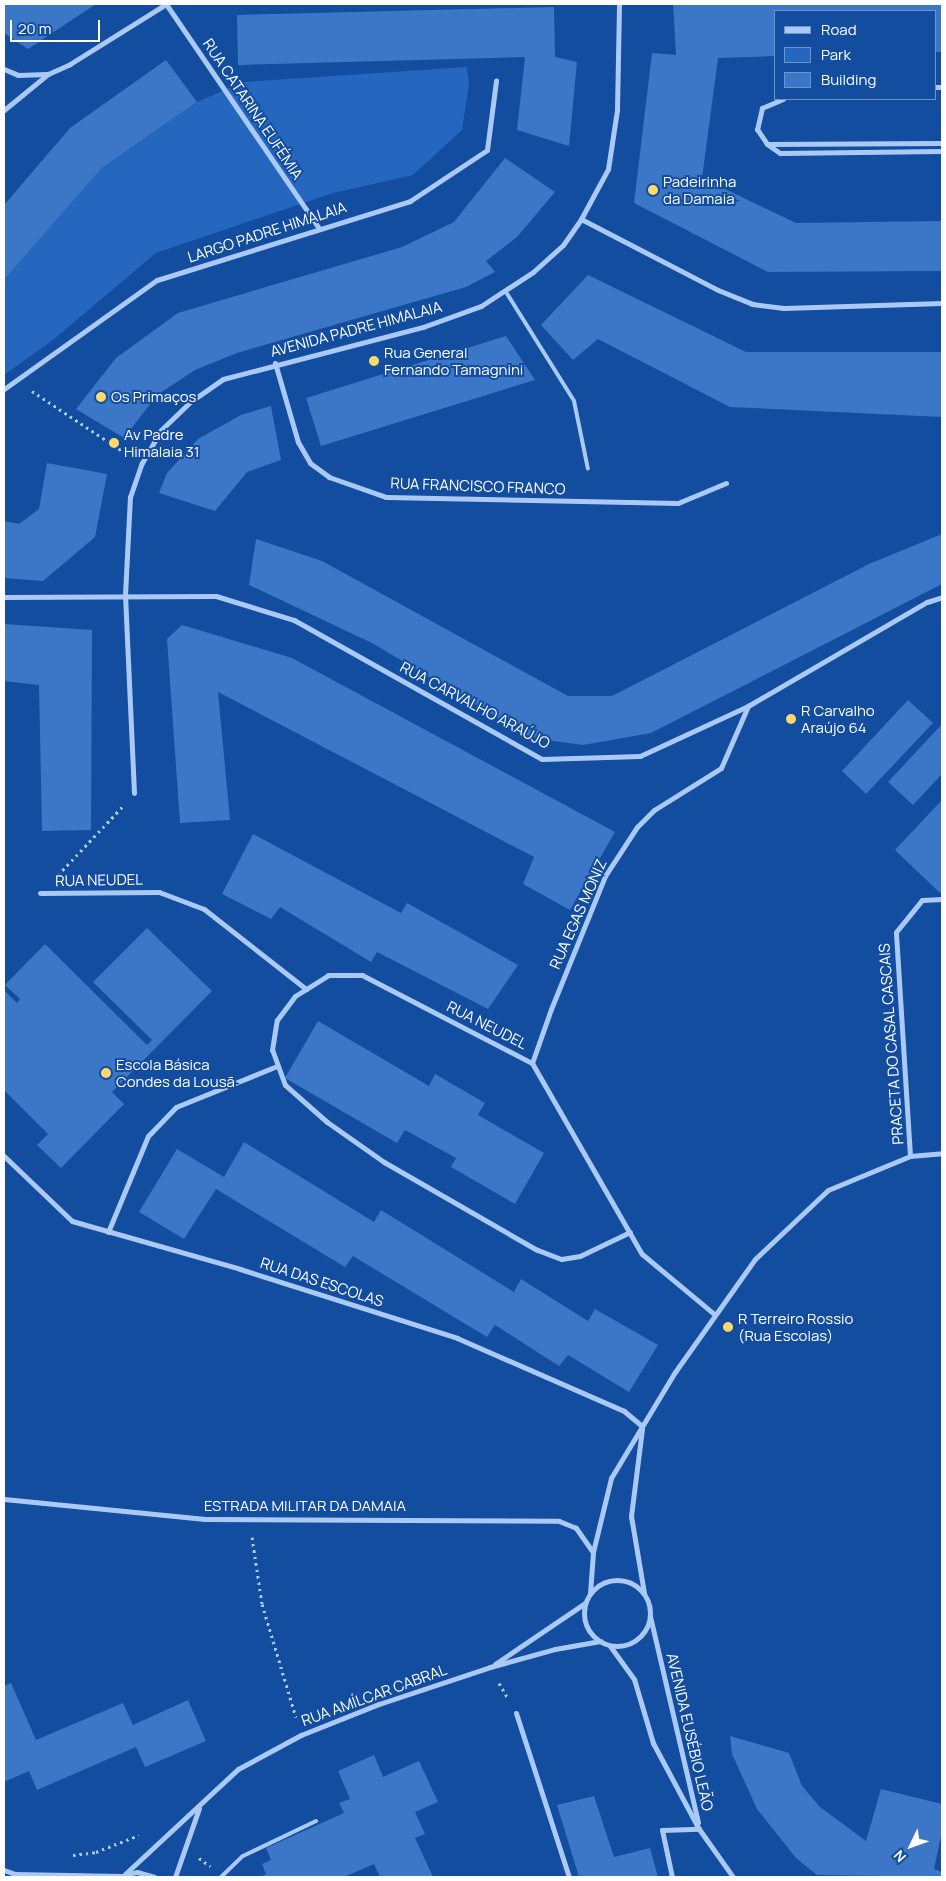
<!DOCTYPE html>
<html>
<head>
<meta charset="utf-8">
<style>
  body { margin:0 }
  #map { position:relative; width:946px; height:1881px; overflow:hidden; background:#124da0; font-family:Manrope,sans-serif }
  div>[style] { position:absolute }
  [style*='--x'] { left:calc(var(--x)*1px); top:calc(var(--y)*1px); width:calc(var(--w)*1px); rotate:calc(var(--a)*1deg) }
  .green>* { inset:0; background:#2566be }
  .building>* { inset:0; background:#3b76c7 }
  .path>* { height:3px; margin-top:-1.5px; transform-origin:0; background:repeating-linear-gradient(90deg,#aacaf5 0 2.5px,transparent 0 6.5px) }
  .lane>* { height:4px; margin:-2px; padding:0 2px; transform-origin:2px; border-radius:2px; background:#aacaf5 }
  .street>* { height:5px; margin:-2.5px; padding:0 2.5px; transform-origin:2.5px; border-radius:2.5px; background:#aacaf5 }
  .street>.ring { margin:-2.5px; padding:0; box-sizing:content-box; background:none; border:5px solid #aacaf5; border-radius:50% }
  .dots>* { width:14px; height:14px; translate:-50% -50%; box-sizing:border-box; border:2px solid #124da0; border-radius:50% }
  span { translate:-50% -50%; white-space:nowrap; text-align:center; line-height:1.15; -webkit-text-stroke:4px #124da0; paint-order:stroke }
  .street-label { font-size:15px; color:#fff }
  .poi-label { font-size:15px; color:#fff }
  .left { translate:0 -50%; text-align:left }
  .frame { position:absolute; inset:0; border:5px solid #fff; pointer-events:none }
  .legend { position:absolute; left:774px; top:10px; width:162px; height:90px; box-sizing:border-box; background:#124da0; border:1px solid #7194c6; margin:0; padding:6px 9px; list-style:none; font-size:15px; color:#fff }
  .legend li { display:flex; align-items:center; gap:10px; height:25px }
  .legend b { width:25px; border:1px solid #7194c6 }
  .north { position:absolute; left:886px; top:1821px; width:50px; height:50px; -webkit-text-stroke:4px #124da0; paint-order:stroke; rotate:228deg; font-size:14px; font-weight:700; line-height:20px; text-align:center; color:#fff }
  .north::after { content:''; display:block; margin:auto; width:18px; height:22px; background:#fff; clip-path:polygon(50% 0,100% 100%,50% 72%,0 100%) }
  .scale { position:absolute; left:10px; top:20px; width:90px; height:22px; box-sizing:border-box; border:2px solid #fff; border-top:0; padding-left:6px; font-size:15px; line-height:18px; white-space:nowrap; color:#fff; -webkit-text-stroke:4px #124da0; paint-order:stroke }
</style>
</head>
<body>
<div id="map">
  <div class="green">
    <i style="clip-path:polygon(467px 67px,469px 83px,462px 130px,413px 175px,333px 193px,156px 253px,53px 340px,4px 375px,4px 280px,102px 168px,197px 102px,243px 82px)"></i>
  </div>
  <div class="building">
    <i style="clip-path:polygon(4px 4px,96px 4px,28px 49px,4px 33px)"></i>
    <i style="clip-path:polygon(673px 4px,942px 4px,942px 52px,935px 52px,935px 11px,775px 11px,775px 56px,718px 58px,702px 178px,796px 223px,942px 221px,942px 271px,768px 272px,634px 203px,652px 53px,676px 55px)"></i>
    <i style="clip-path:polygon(554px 7px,555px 57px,577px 62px,569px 146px,517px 130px,525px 57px,238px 65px,237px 15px)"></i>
    <i style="clip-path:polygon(166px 60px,197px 102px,102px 168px,4px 280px,4px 205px,70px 128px)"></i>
    <i style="clip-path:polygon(505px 158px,555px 192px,517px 237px,486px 261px,495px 272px,466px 287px,237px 353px,195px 370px,157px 395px,124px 438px,76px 409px,116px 358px,178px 313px,402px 247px,454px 222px)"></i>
    <i style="clip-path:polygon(588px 275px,746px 352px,942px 352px,942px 417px,730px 407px,598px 339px,573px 360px,541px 325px)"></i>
    <i style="clip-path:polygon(506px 336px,535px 380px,321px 446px,306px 398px)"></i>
    <i style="clip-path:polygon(271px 406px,281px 460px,247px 472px,215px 511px,159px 493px,167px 473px,198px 439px,241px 415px)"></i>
    <i style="clip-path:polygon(47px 463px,107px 474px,95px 537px,43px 581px,4px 578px,4px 521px,19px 524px,39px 509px)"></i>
    <i style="clip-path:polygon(942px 534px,942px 584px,651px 733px,583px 745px,532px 738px,372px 643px,249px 585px,256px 539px,322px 561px,568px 696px,612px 696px,869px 564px)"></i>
    <i style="clip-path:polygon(4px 624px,92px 630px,91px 830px,42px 831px,39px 685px,4px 681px)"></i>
    <i style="clip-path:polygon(182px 625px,292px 658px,615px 832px,570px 910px,523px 884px,534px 857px,218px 692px,230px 820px,180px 823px,167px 639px)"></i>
    <i style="clip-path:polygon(908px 700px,933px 723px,866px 794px,842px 771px)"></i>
    <i style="clip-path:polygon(942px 724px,942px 774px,913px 805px,888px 782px)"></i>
    <i style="clip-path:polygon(942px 800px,942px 891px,940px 893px,895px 850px)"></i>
    <i style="clip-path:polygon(253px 834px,401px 913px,407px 903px,518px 965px,488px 1009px,377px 952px,371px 962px,280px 907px,271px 919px,222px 894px)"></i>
    <i style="clip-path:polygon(147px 928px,212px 991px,112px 1092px,124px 1104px,61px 1168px,37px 1145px,48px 1134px,4px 1090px,4px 990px,17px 1003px,20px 999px,5px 985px,45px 944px,147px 1045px,152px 1040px,93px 982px)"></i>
    <i style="clip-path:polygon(318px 1021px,429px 1086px,435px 1074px,485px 1103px,478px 1115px,544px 1153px,515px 1204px,451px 1167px,456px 1158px,405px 1130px,397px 1143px,285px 1078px)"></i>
    <i style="clip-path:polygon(244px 1142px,374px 1222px,381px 1210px,514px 1292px,521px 1279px,588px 1321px,595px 1309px,658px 1345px,629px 1392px,568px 1355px,559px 1366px,495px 1325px,487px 1337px,353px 1256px,345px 1267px,216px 1189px,184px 1239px,139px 1212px,177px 1149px,224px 1177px)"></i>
    <i style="clip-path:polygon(11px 1683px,36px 1740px,123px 1703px,133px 1725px,188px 1700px,206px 1741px,145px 1767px,136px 1747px,37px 1790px,29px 1771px,4px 1782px,4px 1686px)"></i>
    <i style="clip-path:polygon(730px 1736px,789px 1753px,802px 1786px,820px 1807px,866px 1841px,881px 1789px,942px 1804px,942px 1831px,934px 1869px,942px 1872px,942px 1877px,817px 1875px,796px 1858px,757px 1809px,732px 1754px)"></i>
    <i style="clip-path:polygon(374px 1755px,383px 1777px,419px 1761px,438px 1802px,415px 1812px,425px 1834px,415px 1838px,433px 1877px,380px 1877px,374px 1864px,344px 1877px,259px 1877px,266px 1874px,262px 1864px,271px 1860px,266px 1848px,344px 1813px,339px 1803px,350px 1799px,338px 1771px)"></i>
    <i style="clip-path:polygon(594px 1796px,614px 1857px,650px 1848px,658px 1877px,579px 1877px,557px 1805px)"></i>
  </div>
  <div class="path">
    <i style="--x:32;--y:391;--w:114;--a:33.6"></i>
    <i style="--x:58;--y:875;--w:95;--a:-46.7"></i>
    <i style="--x:252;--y:1537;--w:68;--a:81.5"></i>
    <i style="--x:262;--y:1604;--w:118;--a:73.3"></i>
    <i style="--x:499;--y:1683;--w:16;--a:60"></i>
    <i style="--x:73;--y:1855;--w:23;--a:-7"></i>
    <i style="--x:96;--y:1852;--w:46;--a:-21.6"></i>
    <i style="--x:199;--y:1858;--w:14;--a:36"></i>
  </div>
  <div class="lane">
    <i style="--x:506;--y:292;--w:128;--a:58"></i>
    <i style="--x:574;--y:401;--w:69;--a:78.4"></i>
    <i style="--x:221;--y:1877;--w:30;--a:-44"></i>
    <i style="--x:243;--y:1856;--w:81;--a:-25.6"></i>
  </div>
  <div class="street">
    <i style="--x:4;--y:69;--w:15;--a:23"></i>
    <i style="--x:18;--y:75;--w:29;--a:-2"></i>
    <i style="--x:935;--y:87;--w:7;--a:0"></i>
    <i style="--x:783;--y:99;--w:23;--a:157"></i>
    <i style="--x:762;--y:108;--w:22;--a:103"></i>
    <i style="--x:757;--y:129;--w:18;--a:56"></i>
    <i style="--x:767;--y:144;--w:16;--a:35"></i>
    <i style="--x:780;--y:153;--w:162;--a:-0.7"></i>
    <i style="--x:4;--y:110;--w:57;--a:-39.3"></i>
    <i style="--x:48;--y:74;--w:24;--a:-24"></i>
    <i style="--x:70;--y:64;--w:113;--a:-32"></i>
    <i style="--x:166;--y:4;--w:271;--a:55.7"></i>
    <i style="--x:768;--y:144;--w:174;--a:-0.3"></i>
    <i style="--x:581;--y:219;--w:154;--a:27.4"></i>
    <i style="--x:718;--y:290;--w:37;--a:22"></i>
    <i style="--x:752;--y:304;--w:32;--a:7"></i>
    <i style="--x:784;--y:308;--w:158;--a:-1.8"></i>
    <i style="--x:275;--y:363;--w:82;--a:73.8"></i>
    <i style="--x:298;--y:442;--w:24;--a:60"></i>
    <i style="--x:310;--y:463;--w:24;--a:36"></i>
    <i style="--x:329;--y:477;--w:60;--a:19.3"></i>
    <i style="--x:386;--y:497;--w:292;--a:1.2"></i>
    <i style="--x:678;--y:503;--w:52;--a:-22.6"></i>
    <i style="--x:4;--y:389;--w:188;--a:-35.5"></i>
    <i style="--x:157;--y:280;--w:265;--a:-17.3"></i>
    <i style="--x:410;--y:201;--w:92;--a:-33.5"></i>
    <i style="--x:487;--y:150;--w:70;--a:-82.6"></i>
    <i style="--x:4;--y:597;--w:212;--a:-0.3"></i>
    <i style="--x:216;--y:596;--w:82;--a:17.1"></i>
    <i style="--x:294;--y:620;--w:284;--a:29.3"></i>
    <i style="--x:542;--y:759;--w:98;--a:-1.8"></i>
    <i style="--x:640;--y:756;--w:119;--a:-24.8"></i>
    <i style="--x:748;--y:706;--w:207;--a:-30.2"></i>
    <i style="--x:927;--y:602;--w:16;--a:-18"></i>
    <i style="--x:134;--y:793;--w:198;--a:-92.6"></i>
    <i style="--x:125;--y:595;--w:98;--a:-87.1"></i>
    <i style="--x:130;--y:497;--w:36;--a:-71"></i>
    <i style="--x:142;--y:463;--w:38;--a:-60"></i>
    <i style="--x:161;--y:430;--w:40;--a:-44"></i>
    <i style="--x:190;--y:402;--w:40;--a:-34.9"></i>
    <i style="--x:223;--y:379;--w:207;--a:-14.6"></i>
    <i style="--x:423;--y:327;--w:62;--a:-19.9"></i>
    <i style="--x:481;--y:306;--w:62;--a:-33.2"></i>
    <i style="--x:533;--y:272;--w:40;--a:-42"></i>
    <i style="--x:563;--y:245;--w:32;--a:-55"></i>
    <i style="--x:581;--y:219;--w:57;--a:-61.6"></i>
    <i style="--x:608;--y:169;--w:60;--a:-81.3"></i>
    <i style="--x:617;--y:110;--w:106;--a:-88.9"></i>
    <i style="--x:40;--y:893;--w:119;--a:-0.5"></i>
    <i style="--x:159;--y:892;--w:48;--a:20.7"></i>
    <i style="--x:204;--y:909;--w:130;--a:38.1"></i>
    <i style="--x:532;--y:1063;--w:57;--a:-70.6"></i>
    <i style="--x:551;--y:1009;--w:144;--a:-67.9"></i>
    <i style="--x:605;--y:876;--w:59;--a:-56.9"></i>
    <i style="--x:637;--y:827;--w:24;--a:-45"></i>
    <i style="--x:654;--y:810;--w:79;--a:-32.1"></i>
    <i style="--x:721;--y:768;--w:68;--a:-66.5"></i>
    <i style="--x:4;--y:1156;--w:94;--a:43.7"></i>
    <i style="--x:72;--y:1221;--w:175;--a:15.9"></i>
    <i style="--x:240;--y:1269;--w:228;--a:17.6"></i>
    <i style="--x:457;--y:1338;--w:182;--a:23.6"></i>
    <i style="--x:624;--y:1411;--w:23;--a:40"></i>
    <i style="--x:910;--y:1156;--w:224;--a:-93.6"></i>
    <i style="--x:896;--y:932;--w:41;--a:-50.9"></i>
    <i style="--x:922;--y:900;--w:20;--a:-3"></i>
    <i style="--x:108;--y:1232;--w:104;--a:-67.4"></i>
    <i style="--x:148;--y:1136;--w:40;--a:-46"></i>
    <i style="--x:176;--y:1107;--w:109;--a:-22.1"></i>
    <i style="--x:630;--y:1232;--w:55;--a:154.4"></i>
    <i style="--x:580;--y:1256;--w:19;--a:171"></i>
    <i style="--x:561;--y:1259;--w:26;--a:-159"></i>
    <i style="--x:537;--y:1250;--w:177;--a:-150.1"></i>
    <i style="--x:384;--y:1162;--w:70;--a:-144.9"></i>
    <i style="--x:327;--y:1122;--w:56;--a:-138.6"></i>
    <i style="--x:285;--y:1085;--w:37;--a:-110"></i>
    <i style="--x:272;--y:1050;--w:30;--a:-81"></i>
    <i style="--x:277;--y:1020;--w:30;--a:-53"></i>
    <i style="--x:295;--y:996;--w:39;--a:-32"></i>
    <i style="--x:328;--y:975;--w:34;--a:0"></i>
    <i style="--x:362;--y:975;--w:191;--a:27.4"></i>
    <i style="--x:532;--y:1063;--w:220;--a:60.1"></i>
    <i style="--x:642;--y:1254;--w:94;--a:39.8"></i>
    <i style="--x:642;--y:1429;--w:88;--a:97.2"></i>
    <i style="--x:631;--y:1516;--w:78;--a:80.4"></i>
    <i style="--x:4;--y:1499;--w:202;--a:5.7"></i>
    <i style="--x:205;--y:1519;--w:354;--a:0.3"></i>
    <i style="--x:559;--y:1521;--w:18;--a:22"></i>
    <i style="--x:576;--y:1528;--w:29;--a:55"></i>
    <i class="ring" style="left:584px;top:1580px;width:61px;height:61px"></i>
    <i style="--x:590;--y:1593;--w:41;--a:-85.8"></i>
    <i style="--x:593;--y:1552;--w:76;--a:-76.3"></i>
    <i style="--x:611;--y:1478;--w:124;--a:-58.9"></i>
    <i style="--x:675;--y:1372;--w:138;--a:-54.7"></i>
    <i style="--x:755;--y:1259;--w:100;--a:-43.4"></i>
    <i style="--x:828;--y:1190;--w:89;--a:-22.5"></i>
    <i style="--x:910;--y:1156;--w:32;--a:-5"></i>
    <i style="--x:650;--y:1616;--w:212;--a:76.9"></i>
    <i style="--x:610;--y:1646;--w:41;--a:54"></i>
    <i style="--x:634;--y:1679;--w:67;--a:73.5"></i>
    <i style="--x:653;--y:1743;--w:98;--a:61.9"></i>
    <i style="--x:699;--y:1829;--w:59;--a:54.7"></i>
    <i style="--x:495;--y:1664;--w:109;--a:-34.1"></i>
    <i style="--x:516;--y:1713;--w:172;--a:72.1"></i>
    <i style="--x:4;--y:1870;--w:12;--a:20"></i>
    <i style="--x:15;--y:1874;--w:107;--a:1.1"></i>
    <i style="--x:125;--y:1874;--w:154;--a:-42.9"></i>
    <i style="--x:238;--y:1769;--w:72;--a:-28.4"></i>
    <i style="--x:301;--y:1735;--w:84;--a:-21.7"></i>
    <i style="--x:379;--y:1704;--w:117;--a:-18.4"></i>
    <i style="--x:490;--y:1667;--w:67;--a:-15.5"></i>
    <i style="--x:555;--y:1649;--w:46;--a:-10.1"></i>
    <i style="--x:126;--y:1874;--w:11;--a:-10"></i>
    <i style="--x:137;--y:1872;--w:18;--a:16"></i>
    <i style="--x:175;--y:1877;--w:73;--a:-70.8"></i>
    <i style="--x:672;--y:1877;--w:48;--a:-102"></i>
    <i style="--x:662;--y:1830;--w:37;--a:-2"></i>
  </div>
  <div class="dots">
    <i style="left:653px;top:190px;background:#ffd86e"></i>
    <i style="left:374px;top:361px;background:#ffd86e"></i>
    <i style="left:101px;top:397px;background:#ffd86e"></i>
    <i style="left:114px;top:443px;background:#ffd86e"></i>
    <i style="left:791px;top:719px;background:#ffd86e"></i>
    <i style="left:106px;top:1073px;background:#ffd86e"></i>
    <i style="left:728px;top:1327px;background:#ffd86e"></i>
  </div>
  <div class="street-label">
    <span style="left:253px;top:109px;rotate:56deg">RUA CATARINA EUFÉMIA</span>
    <span style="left:267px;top:232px;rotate:-18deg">LARGO PADRE HIMALAIA</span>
    <span style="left:356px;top:329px;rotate:-15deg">AVENIDA PADRE HIMALAIA</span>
    <span style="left:478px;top:486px;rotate:2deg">RUA FRANCISCO FRANCO</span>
    <span style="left:475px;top:705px;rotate:28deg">RUA CARVALHO ARAÚJO</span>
    <span style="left:99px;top:880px;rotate:-1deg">RUA NEUDEL</span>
    <span style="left:578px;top:914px;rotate:-66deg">RUA EGAS MONIZ</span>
    <span style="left:487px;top:1025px;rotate:27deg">RUA NEUDEL</span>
    <span style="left:891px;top:1044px;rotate:-94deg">PRACETA DO CASAL CASCAIS</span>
    <span style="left:322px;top:1282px;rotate:18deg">RUA DAS ESCOLAS</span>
    <span style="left:305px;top:1506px">ESTRADA MILITAR DA DAMAIA</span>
    <span style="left:374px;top:1695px;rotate:-20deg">RUA AMÍLCAR CABRAL</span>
    <span style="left:690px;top:1732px;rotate:77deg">AVENIDA EUSÉBIO LEÃO</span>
  </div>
  <div class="poi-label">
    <span class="left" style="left:663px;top:190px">Padeirinha<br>da Damaia</span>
    <span class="left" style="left:384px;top:361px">Rua General<br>Fernando Tamagnini</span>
    <span class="left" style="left:111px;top:397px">Os Primaços</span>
    <span class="left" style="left:124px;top:443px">Av Padre<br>Himalaia 31</span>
    <span class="left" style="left:801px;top:719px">R Carvalho<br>Araújo 64</span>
    <span class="left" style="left:116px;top:1073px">Escola Básica<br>Condes da Lousã</span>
    <span class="left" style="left:738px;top:1327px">R Terreiro Rossio<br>(Rua Escolas)</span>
  </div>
  <div class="frame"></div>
  <ul class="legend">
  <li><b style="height:6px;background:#aacaf5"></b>Road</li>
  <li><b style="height:14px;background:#2566be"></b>Park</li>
  <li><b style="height:14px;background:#3b76c7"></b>Building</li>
  </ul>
  <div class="north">N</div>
  <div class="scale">20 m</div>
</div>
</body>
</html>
